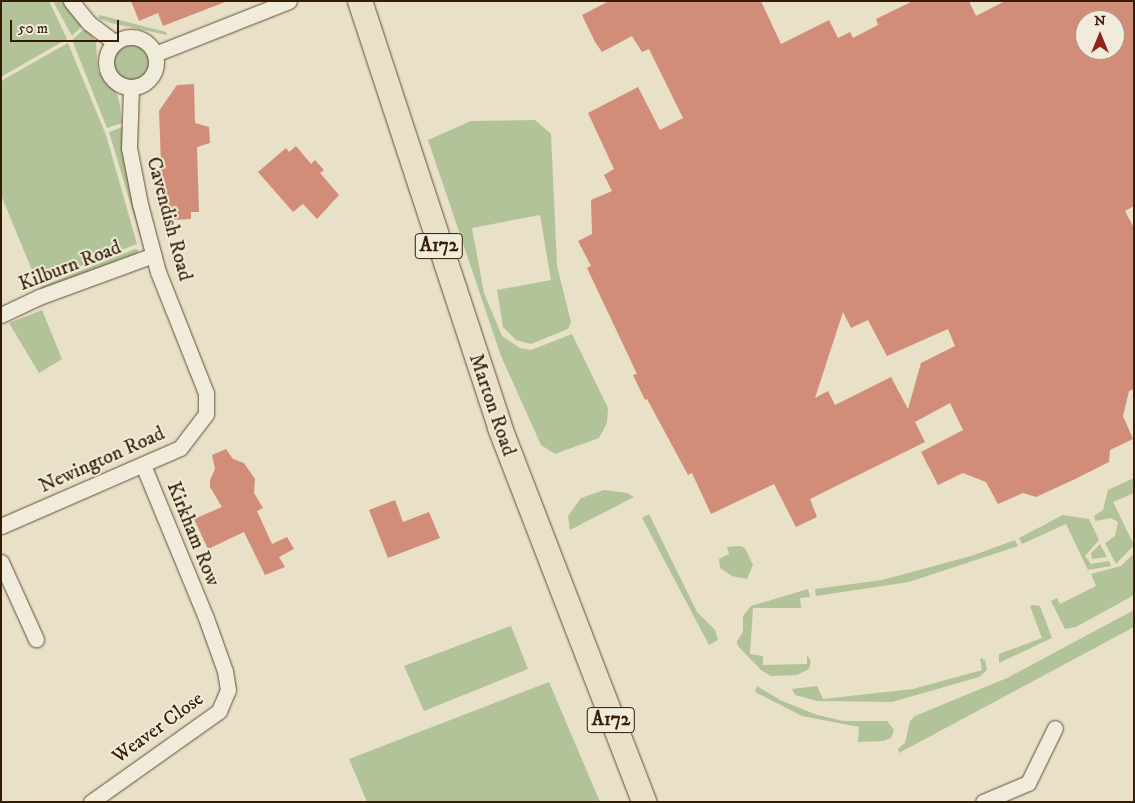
<!DOCTYPE html>
<html>
<head>
<meta charset="utf-8">
<style>
  body { margin:0 }
  #map { position:relative; width:1135px; height:803px; overflow:hidden; background:#e8e0c7; font-family:"IM FELL DW Pica",serif }
  div>[style] { position:absolute }
  [style*='--x'] { left:calc(var(--x)*1px); top:calc(var(--y)*1px); width:calc(var(--w)*1px); rotate:calc(var(--a)*1deg) }
  .green>* { inset:0; background:#b2c399 }
  .round { border-radius:50% }
  .building>* { inset:0; background:#d28d78 }
  .roads { filter:drop-shadow(0 0 1px #624d34) drop-shadow(0 0 1px #624d34) }
  .street>* { height:15px; margin:-7.5px; padding:0 7.5px; transform-origin:7.5px; border-radius:7.5px; background:#f0ebdb }
  .street>.ring { margin:-7.5px; padding:0; box-sizing:content-box; background:none; border:15px solid #f0ebdb; border-radius:50% }
  .primary>* { height:24px; margin:-12px; padding:0 12px; transform-origin:12px; border-radius:12px; background:#e8e0c7 }
  span { translate:-50% -50%; white-space:nowrap; text-align:center; line-height:1.15; -webkit-text-stroke:4px #f0ebdb; paint-order:stroke }
  .shield-label span { padding:1px 4px; background:#f0ebdb; border:1px solid; border-radius:4px; -webkit-text-stroke-width:0 }
  .shield-label { font-size:19px; color:#361c03; font-weight:700 }
  .street-label { font-size:20px; color:#361c03 }
  .frame { position:absolute; inset:0; border:2px solid #361c03; pointer-events:none }
  .north { position:absolute; left:1075px; top:10px; width:50px; height:50px; box-sizing:border-box; background:#f0ebdb; border:1px solid #a69885; border-radius:50%; rotate:0deg; font-size:14px; font-weight:700; line-height:20px; text-align:center; color:#361c03 }
  .north::after { content:''; display:block; margin:auto; width:18px; height:22px; background:#8f2418; clip-path:polygon(50% 0,100% 100%,50% 72%,0 100%) }
  .scale { position:absolute; left:10px; top:20px; width:109px; height:22px; box-sizing:border-box; border:2px solid #361c03; border-top:0; padding-left:6px; font-size:15px; line-height:18px; white-space:nowrap; color:#361c03; -webkit-text-stroke:4px #f0ebdb; paint-order:stroke }
</style>
</head>
<body>
<div id="map">
  <div class="green">
    <i style="clip-path:polygon(1px 1px,49px 1px,67px 39px,1px 77px)"></i>
    <i style="clip-path:polygon(53px 1px,65px 1px,83px 25px,72px 36px)"></i>
    <i style="clip-path:polygon(100px 15px,166px 32px,167px 35px,111px 23px,98px 18px)"></i>
    <i style="clip-path:polygon(86px 27px,96px 42px,98px 71px,117px 94px,120px 105px,122px 123px,107px 128px,72px 40px)"></i>
    <i class="round" style="left:112px;top:43px;width:38px;height:38px"></i>
    <i style="clip-path:polygon(68px 43px,106px 135px,137px 244px,41px 282px,36px 280px,1px 195px,1px 81px)"></i>
    <i style="clip-path:polygon(535px 120px,551px 134px,557px 266px,571px 322px,568px 329px,531px 344px,516px 340px,503px 327px,497px 290px,551px 280px,540px 215px,472px 228px,484px 293px,502px 336px,520px 348px,531px 350px,572px 334px,608px 408px,607px 423px,599px 438px,555px 454px,541px 445px,501px 356px,428px 140px,471px 121px)"></i>
    <i style="clip-path:polygon(123px 127px,143px 237px,142px 242px,109px 132px)"></i>
    <i style="clip-path:polygon(135px 249px,139px 250px,136px 254px,41px 290px,40px 287px)"></i>
    <i style="clip-path:polygon(42px 310px,62px 359px,39px 373px,9px 323px)"></i>
    <i style="clip-path:polygon(1134px 478px,1134px 493px,1113px 502px,1134px 545px,1116px 564px,1105px 543px,1115px 536px,1118px 522px,1111px 518px,1095px 521px,1094px 516px,1103px 510px,1108px 490px)"></i>
    <i style="clip-path:polygon(604px 490px,627px 493px,634px 497px,570px 530px,568px 516px,581px 498px)"></i>
    <i style="clip-path:polygon(649px 514px,697px 612px,715px 630px,718px 640px,709px 645px,642px 518px)"></i>
    <i style="clip-path:polygon(1063px 515px,1089px 519px,1099px 540px,1085px 556px,1091px 564px,1109px 561px,1111px 566px,1088px 570px,1066px 524px,1022px 544px,1019px 538px)"></i>
    <i style="clip-path:polygon(1015px 540px,1018px 546px,909px 582px,816px 596px,815px 589px,882px 580px,971px 556px)"></i>
    <i style="clip-path:polygon(1100px 544px,1107px 557px,1092px 559px,1091px 553px)"></i>
    <i style="clip-path:polygon(740px 546px,745px 548px,753px 565px,747px 579px,732px 576px,720px 568px,719px 559px,729px 554px,727px 547px)"></i>
    <i style="clip-path:polygon(1134px 553px,1134px 595px,1076px 627px,1065px 629px,1051px 601px,1057px 598px,1060px 604px,1096px 586px,1091px 574px,1121px 566px)"></i>
    <i style="clip-path:polygon(808px 589px,810px 597px,800px 598px,801px 608px,753px 608px,750px 654px,763px 656px,763px 665px,807px 664px,807px 655px,811px 661px,809px 669px,797px 675px,771px 676px,761px 670px,738px 646px,737px 641px,743px 632px,743px 616px,751px 606px)"></i>
    <i style="clip-path:polygon(1034px 605px,1040px 606px,1052px 638px,999px 663px,999px 654px,1042px 638px,1030px 606px)"></i>
    <i style="clip-path:polygon(1134px 610px,1134px 627px,899px 753px,898px 749px,905px 743px,910px 721px,915px 716px,1007px 678px)"></i>
    <i style="clip-path:polygon(511px 626px,528px 669px,424px 711px,404px 666px)"></i>
    <i style="clip-path:polygon(980px 658px,985px 660px,987px 670px,979px 677px,892px 702px,817px 701px,795px 695px,792px 689px,817px 686px,823px 699px,913px 689px,982px 670px)"></i>
    <i style="clip-path:polygon(549px 682px,600px 802px,367px 802px,349px 759px)"></i>
    <i style="clip-path:polygon(757px 686px,780px 700px,817px 715px,844px 721px,887px 721px,894px 730px,891px 738px,883px 741px,858px 742px,859px 727px,802px 716px,755px 692px)"></i>
  </div>
  <div class="building">
    <i style="clip-path:polygon(131px 1px,225px 1px,225px 2px,163px 26px,158px 13px,139px 21px)"></i>
    <i style="clip-path:polygon(evenodd,609px 1px,761px 1px,781px 44px,829px 20px,838px 38px,850px 32px,853px 38px,878px 25px,876px 19px,913px 1px,969px 1px,976px 16px,1005px 1px,1134px 1px,1134px 206px,1125px 211px,1134px 228px,1134px 389px,1129px 391px,1123px 416px,1133px 439px,1110px 450px,1109px 462px,1073px 480px,1036px 497px,1023px 493px,998px 504px,986px 482px,963px 473px,938px 485px,921px 452px,963px 430px,950px 403px,915px 422px,925px 442px,810px 499px,817px 517px,796px 527px,774px 484px,711px 514px,692px 473px,688px 475px,647px 399px,645px 400px,633px 375px,637px 374px,587px 268px,591px 266px,578px 241px,592px 234px,591px 200px,612px 191px,604px 175px,614px 169px,588px 113px,638px 87px,660px 130px,683px 118px,649px 49px,642px 52px,632px 36px,602px 52px,595px 42px,582px 15px,609px 1px,1085px 20px,1115px 20px,1115px 50px,1085px 50px,1085px 20px,609px 1px,843px 312px,851px 328px,868px 320px,887px 356px,948px 329px,955px 346px,921px 363px,908px 409px,891px 377px,835px 405px,828px 391px,815px 398px,843px 312px)"></i>
    <i style="clip-path:polygon(194px 84px,195px 123px,209px 127px,210px 143px,197px 147px,199px 212px,191px 212px,191px 219px,173px 220px,173px 214px,163px 214px,159px 111px,177px 85px)"></i>
    <i style="clip-path:polygon(296px 146px,311px 164px,315px 160px,324px 170px,320px 173px,339px 195px,317px 219px,303px 204px,293px 212px,258px 172px,286px 148px,289px 152px)"></i>
    <i style="clip-path:polygon(226px 449px,233px 459px,244px 463px,255px 479px,254px 493px,263px 508px,257px 511px,272px 544px,287px 537px,294px 549px,279px 557px,285px 567px,265px 575px,244px 532px,208px 549px,194px 519px,222px 507px,210px 487px,210px 480px,215px 469px,212px 455px)"></i>
    <i style="clip-path:polygon(395px 500px,403px 522px,429px 512px,440px 538px,388px 558px,369px 510px)"></i>
  </div>
  <div class="roads">
    <div class="street">
      <i style="--x:71;--y:1;--w:28;--a:51"></i>
      <i style="--x:89;--y:23;--w:31;--a:37"></i>
      <i class="ring" style="left:106px;top:37px;width:35px;height:35px"></i>
      <i style="--x:155;--y:54;--w:144;--a:-21.6"></i>
      <i style="--x:1;--y:315;--w:42;--a:-25.3"></i>
      <i style="--x:39;--y:297;--w:122;--a:-20.1"></i>
      <i style="--x:1;--y:526;--w:195;--a:-23.5"></i>
      <i style="--x:180;--y:448;--w:43;--a:-52.6"></i>
      <i style="--x:206;--y:414;--w:21;--a:-90"></i>
      <i style="--x:206;--y:393;--w:130;--a:-111.6"></i>
      <i style="--x:158;--y:272;--w:70;--a:-104.8"></i>
      <i style="--x:140;--y:204;--w:57;--a:-101.1"></i>
      <i style="--x:129;--y:148;--w:60;--a:-88.1"></i>
      <i style="--x:1;--y:562;--w:85;--a:65.6"></i>
      <i style="--x:91;--y:802;--w:157;--a:-35.4"></i>
      <i style="--x:219;--y:711;--w:23;--a:-67"></i>
      <i style="--x:228;--y:690;--w:19;--a:-99"></i>
      <i style="--x:225;--y:671;--w:56;--a:-109.7"></i>
      <i style="--x:206;--y:618;--w:165;--a:-112.4"></i>
      <i style="--x:983;--y:802;--w:49;--a:-22.9"></i>
      <i style="--x:1028;--y:783;--w:61;--a:-63.9"></i>
    </div>
    <div class="primary">
      <i style="--x:360;--y:1;--w:449;--a:71.8"></i>
      <i style="--x:500;--y:428;--w:401;--a:68.9"></i>
    </div>
  </div>
  <div class="shield-label">
    <span style="left:439px;top:246px">A172</span>
    <span style="left:611px;top:720px">A172</span>
  </div>
  <div class="street-label">
    <span style="left:169px;top:219px;rotate:75deg">Cavendish Road</span>
    <span style="left:70px;top:266px;rotate:-21deg">Kilburn Road</span>
    <span style="left:492px;top:405px;rotate:71deg">Marton Road</span>
    <span style="left:102px;top:460px;rotate:-24deg">Newington Road</span>
    <span style="left:193px;top:534px;rotate:68deg">Kirkham Row</span>
    <span style="left:158px;top:728px;rotate:-36deg">Weaver Close</span>
  </div>
  <div class="frame"></div>
  <div class="north">N</div>
  <div class="scale">50 m</div>
</div>
</body>
</html>
